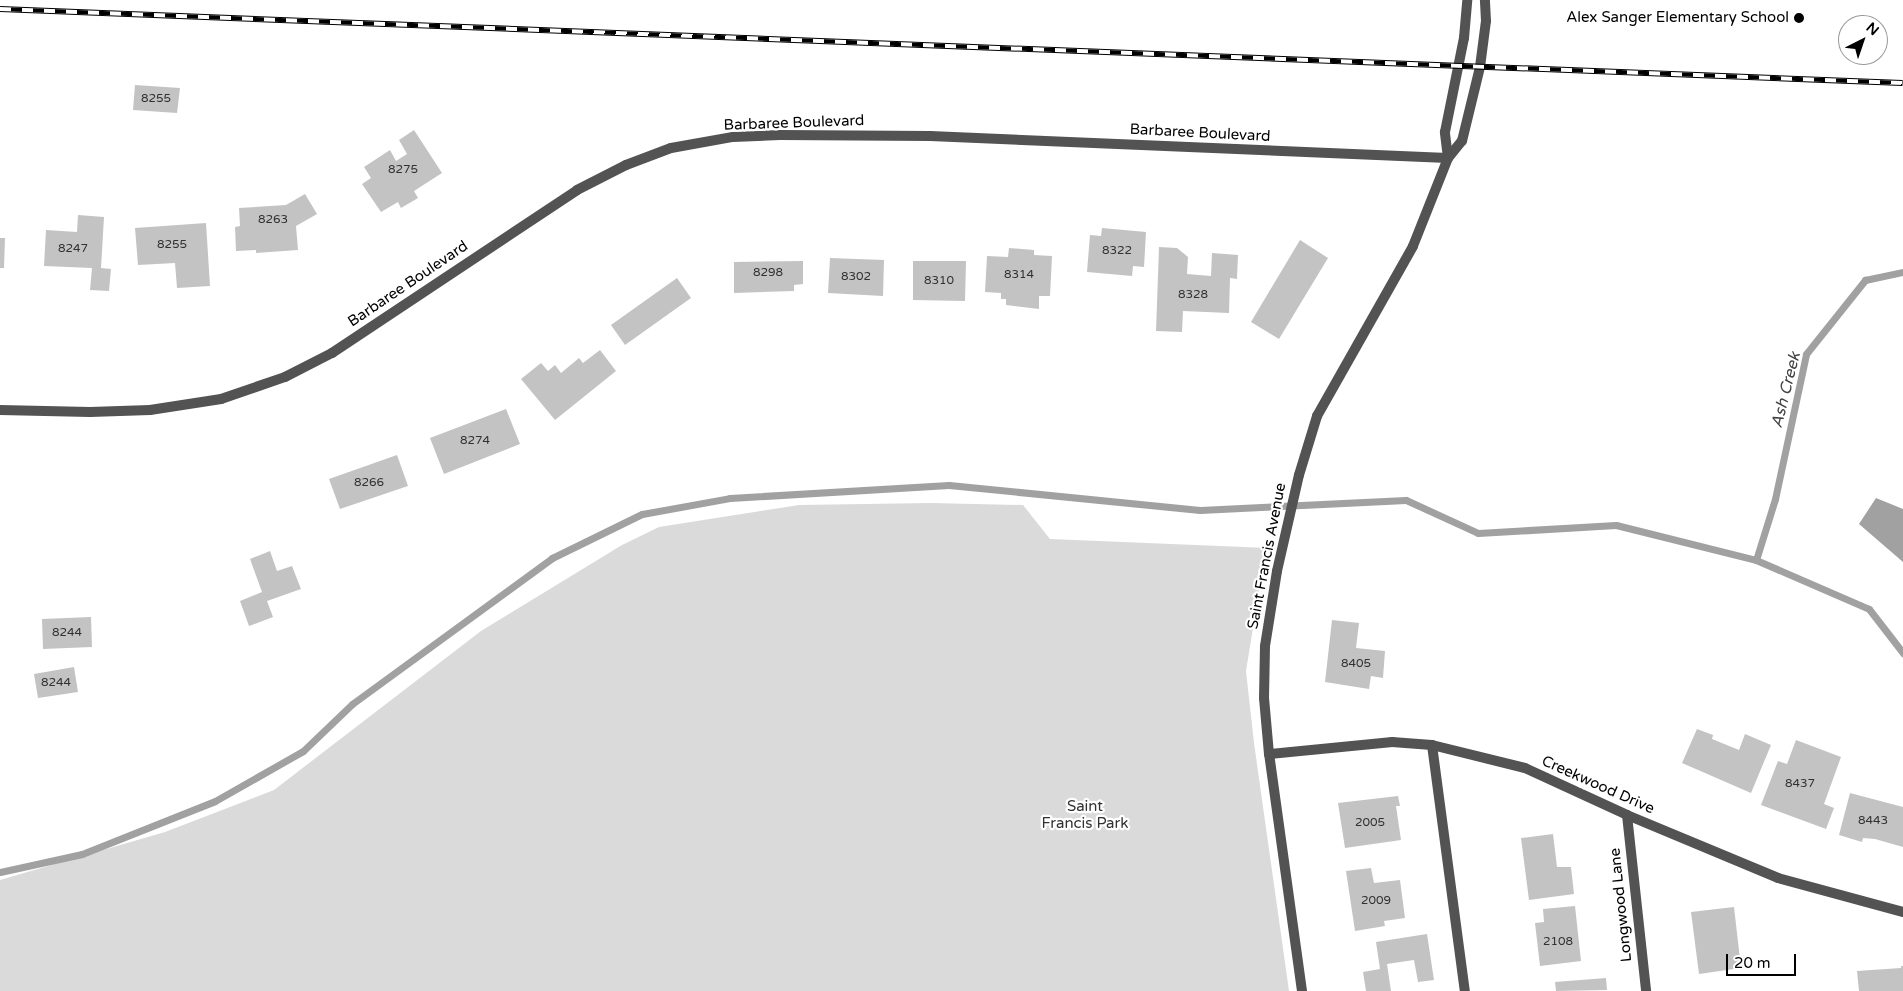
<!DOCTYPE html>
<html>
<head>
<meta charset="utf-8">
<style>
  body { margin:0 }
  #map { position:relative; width:1903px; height:991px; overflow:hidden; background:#fff; font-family:"Varela Round",sans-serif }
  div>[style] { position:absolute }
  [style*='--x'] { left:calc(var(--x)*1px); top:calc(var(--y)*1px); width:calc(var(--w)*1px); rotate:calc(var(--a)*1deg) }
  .green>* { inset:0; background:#dadada }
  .water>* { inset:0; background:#a1a1a1 }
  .stream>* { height:7px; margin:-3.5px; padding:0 3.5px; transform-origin:3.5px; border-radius:3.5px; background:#a1a1a1 }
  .building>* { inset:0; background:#c3c3c3 }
  .service>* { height:10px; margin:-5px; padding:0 5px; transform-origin:5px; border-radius:5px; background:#535353 }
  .minor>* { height:10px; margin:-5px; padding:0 5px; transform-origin:5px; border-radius:5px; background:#535353 }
  .tertiary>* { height:10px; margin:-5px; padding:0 5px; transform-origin:5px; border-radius:5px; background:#535353 }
  .rail>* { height:5.5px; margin-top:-2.75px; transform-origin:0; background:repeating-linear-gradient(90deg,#fff 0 11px,#000 0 22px); box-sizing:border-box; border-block:1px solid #000 }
  .dots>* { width:14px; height:14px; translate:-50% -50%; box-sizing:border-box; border:2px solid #fff; border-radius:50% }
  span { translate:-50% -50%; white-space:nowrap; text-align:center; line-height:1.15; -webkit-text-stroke:4.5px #fff; paint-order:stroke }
  .number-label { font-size:12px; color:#313131 }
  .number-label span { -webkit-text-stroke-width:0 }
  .poi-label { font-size:15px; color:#000 }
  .right { translate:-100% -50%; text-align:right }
  .street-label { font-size:15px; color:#000 }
  .park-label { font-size:15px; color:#313131 }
  .water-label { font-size:16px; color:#424242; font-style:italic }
  .north { position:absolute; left:1838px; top:15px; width:50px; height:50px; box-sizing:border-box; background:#fff; border:1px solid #999; border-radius:50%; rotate:41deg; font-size:14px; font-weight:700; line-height:20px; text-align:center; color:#000 }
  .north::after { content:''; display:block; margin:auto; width:18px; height:22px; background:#000; clip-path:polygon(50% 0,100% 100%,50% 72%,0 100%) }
  .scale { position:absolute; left:1726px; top:954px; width:70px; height:22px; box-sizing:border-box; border:2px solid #000; border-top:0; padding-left:6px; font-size:15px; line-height:18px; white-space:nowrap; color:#000; -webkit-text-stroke:4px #fff; paint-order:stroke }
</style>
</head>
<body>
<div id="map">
  <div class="green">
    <i style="clip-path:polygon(931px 503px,1023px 505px,1050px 539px,1268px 548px,1259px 591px,1246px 671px,1254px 743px,1289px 991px,0 991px,0 880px,165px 832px,274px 790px,481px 631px,622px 545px,659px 527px,799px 505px)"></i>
  </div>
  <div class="water">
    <i style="clip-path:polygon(1876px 498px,1903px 509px,1903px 562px,1859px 524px)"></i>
  </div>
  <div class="stream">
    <i style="--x:1756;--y:560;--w:64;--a:-72.7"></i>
    <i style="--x:1775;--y:499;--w:148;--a:-77.9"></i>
    <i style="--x:1806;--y:354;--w:95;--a:-51.4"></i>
    <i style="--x:1865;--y:280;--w:39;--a:-12"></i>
    <i style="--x:0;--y:872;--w:84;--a:-12.4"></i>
    <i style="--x:82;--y:854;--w:143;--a:-21.7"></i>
    <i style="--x:215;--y:801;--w:101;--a:-29.6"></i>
    <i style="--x:303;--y:751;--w:68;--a:-43.8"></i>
    <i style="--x:352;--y:704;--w:248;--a:-36.1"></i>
    <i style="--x:552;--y:558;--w:100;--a:-26.1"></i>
    <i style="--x:642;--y:514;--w:89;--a:-10.3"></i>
    <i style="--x:730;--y:498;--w:219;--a:-3.4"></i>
    <i style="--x:949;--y:485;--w:252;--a:5.7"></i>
    <i style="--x:1200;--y:510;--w:206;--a:-2.8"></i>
    <i style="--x:1406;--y:500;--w:79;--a:24.6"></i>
    <i style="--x:1478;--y:533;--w:138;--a:-3.3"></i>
    <i style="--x:1616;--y:525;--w:144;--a:14"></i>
    <i style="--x:1756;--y:560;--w:123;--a:23.4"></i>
    <i style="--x:1869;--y:609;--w:56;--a:52.3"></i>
  </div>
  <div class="building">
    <i style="clip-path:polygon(135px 85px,180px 88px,177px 113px,133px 110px)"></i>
    <i style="clip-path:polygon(414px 130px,442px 173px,414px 191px,418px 198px,401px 208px,398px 202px,381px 212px,362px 184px,371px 178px,364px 167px,390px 150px,396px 161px,407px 154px,399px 140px)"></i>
    <i style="clip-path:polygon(305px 194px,317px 214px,296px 226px,298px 250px,256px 253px,256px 250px,236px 251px,235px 227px,240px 226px,239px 208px,286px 205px)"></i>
    <i style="clip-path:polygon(78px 215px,104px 217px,101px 268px,111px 269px,109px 291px,90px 290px,92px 268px,44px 266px,46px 230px,77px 232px)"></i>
    <i style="clip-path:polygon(206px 223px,210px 286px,177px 288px,175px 263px,138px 265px,135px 228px)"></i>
    <i style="clip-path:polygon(1102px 228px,1146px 232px,1144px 267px,1133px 266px,1132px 276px,1087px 272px,1090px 235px,1101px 236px)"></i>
    <i style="clip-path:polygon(0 238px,5px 238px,4px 268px,0 268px)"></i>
    <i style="clip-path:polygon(1300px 240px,1328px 258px,1279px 339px,1251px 322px)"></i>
    <i style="clip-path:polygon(1159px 247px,1177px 248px,1188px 257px,1187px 274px,1211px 276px,1212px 253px,1238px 255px,1237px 279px,1230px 278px,1229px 313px,1183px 311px,1182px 332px,1156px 331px)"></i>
    <i style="clip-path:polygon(1009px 248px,1034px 250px,1034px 255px,1052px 256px,1050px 296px,1039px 296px,1039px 309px,1006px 305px,1006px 299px,1001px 299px,1001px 293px,985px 292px,987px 256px,1008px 257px)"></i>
    <i style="clip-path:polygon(830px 258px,884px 260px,883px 296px,828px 293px)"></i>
    <i style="clip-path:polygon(803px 261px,803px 284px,794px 285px,794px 291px,734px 293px,734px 262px)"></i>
    <i style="clip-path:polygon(913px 261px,966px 261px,965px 301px,913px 300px)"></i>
    <i style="clip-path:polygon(677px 278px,691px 298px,625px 345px,611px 325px)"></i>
    <i style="clip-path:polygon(600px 350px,616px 371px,555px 420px,521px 379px,541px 363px,548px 371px,555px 365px,561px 373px,579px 358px,583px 363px)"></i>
    <i style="clip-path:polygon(506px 409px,520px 444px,444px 474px,430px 438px)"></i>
    <i style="clip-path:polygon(397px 455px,408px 486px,340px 509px,329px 479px)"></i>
    <i style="clip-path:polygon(270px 551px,277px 571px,292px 566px,301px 589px,267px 601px,273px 617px,249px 626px,240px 601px,262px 592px,250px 559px)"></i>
    <i style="clip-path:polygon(91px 617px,92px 647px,43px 649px,42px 619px)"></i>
    <i style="clip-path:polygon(1332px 620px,1359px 623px,1356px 648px,1385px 651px,1383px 678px,1371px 676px,1369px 689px,1325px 682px)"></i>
    <i style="clip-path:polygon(74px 667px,78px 692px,38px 698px,34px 674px)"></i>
    <i style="clip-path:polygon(1697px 729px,1713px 735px,1712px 739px,1739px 750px,1745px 734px,1771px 745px,1751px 793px,1682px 763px)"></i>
    <i style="clip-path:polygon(1796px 740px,1841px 757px,1824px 804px,1834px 808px,1826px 829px,1761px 805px,1778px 761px,1787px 764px)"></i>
    <i style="clip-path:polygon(1850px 793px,1903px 807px,1903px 847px,1875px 839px,1863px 838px,1862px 842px,1839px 835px)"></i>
    <i style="clip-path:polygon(1398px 796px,1400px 806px,1396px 806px,1401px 840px,1345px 848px,1338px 803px)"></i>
    <i style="clip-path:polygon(1553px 834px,1557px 867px,1571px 867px,1574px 894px,1529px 900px,1521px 838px)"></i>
    <i style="clip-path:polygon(1371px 868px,1374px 883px,1400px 880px,1405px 918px,1384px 921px,1385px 926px,1355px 931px,1346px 871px)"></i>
    <i style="clip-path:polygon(1575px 906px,1581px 961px,1540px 966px,1535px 923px,1544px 922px,1543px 909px)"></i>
    <i style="clip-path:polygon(1734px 907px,1741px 968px,1699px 974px,1691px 912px)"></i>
    <i style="clip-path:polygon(1427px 934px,1434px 980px,1418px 982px,1414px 960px,1387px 964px,1391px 991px,1366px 991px,1363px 972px,1380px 969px,1376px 942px)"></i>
    <i style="clip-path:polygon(1901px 966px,1903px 966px,1903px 991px,1859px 991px,1857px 971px,1901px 968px)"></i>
    <i style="clip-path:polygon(1606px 978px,1607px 990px,1556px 991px,1555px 982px)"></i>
  </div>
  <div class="service">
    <i style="--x:1432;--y:745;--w:248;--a:82.4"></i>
  </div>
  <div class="minor">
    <i style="--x:0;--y:410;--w:90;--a:1.3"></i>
    <i style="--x:90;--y:412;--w:60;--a:-1.9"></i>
    <i style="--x:150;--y:410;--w:72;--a:-8.8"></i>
    <i style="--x:221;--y:399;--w:68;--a:-19"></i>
    <i style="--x:285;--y:377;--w:53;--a:-27.1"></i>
    <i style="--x:332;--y:353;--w:294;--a:-33.6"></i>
    <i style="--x:577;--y:190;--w:55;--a:-27"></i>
    <i style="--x:626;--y:165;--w:48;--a:-20.7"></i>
    <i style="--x:671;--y:148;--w:63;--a:-10.1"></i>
    <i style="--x:733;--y:137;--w:47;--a:-2.4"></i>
    <i style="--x:780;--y:135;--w:150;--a:0.4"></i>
    <i style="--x:930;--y:136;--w:518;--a:2.43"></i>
    <i style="--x:1269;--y:754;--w:124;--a:-5.6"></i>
    <i style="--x:1392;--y:742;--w:40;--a:4.3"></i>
    <i style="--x:1432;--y:745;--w:96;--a:13.9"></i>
    <i style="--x:1525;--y:768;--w:112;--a:24.7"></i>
    <i style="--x:1627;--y:815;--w:164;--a:22.6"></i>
    <i style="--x:1778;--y:878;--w:130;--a:15.2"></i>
    <i style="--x:1627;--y:815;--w:177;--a:83.8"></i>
  </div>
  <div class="tertiary">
    <i style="--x:1448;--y:158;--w:26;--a:-97"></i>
    <i style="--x:1445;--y:132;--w:96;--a:-78.6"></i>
    <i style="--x:1464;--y:38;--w:38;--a:-85"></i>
    <i style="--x:1302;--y:991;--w:239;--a:-97.9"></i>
    <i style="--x:1269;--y:754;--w:56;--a:-95.1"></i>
    <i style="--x:1264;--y:698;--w:52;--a:-88.9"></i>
    <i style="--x:1265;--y:646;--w:76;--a:-80.9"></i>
    <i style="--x:1277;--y:571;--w:98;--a:-77.1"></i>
    <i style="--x:1299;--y:475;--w:62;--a:-73"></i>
    <i style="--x:1317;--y:416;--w:195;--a:-60.5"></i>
    <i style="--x:1413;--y:246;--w:95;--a:-68.3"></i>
    <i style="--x:1448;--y:158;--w:22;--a:-51"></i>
    <i style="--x:1462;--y:141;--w:76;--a:-76.3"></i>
    <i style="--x:1480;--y:67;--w:46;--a:-82.6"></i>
    <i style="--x:1486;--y:21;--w:21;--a:-93"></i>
  </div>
  <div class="rail">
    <i style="--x:0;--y:9;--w:1904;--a:2.23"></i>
  </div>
  <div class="dots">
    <i style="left:1799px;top:18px;background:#000"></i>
  </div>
  <div class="number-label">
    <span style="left:156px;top:99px">8255</span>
    <span style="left:403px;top:170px">8275</span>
    <span style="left:273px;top:220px">8263</span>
    <span style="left:172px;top:245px">8255</span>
    <span style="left:73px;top:249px">8247</span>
    <span style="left:1117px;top:251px">8322</span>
    <span style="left:768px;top:273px">8298</span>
    <span style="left:1019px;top:275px">8314</span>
    <span style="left:856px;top:277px">8302</span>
    <span style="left:939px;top:281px">8310</span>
    <span style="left:1193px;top:295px">8328</span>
    <span style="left:475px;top:441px">8274</span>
    <span style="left:369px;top:483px">8266</span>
    <span style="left:67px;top:633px">8244</span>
    <span style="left:1356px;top:664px">8405</span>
    <span style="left:56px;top:683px">8244</span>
    <span style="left:1800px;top:784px">8437</span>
    <span style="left:1873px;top:821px">8443</span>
    <span style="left:1370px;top:823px">2005</span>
    <span style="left:1376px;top:901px">2009</span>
    <span style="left:1558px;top:942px">2108</span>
  </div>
  <div class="poi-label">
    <span class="right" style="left:1789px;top:18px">Alex Sanger Elementary School</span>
  </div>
  <div class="street-label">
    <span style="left:794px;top:123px;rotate:-2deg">Barbaree Boulevard</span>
    <span style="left:1200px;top:133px;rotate:3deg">Barbaree Boulevard</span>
    <span style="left:408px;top:284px;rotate:-34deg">Barbaree Boulevard</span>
    <span style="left:1267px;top:556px;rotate:-79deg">Saint Francis Avenue</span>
    <span style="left:1598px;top:785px;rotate:24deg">Creekwood Drive</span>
    <span style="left:1621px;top:905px;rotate:-96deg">Longwood Lane</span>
  </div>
  <div class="park-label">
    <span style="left:1085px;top:815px">Saint<br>Francis Park</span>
  </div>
  <div class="water-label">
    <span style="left:1786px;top:390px;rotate:-76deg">Ash Creek</span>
  </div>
  <div class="north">N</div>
  <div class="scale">20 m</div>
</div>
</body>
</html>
